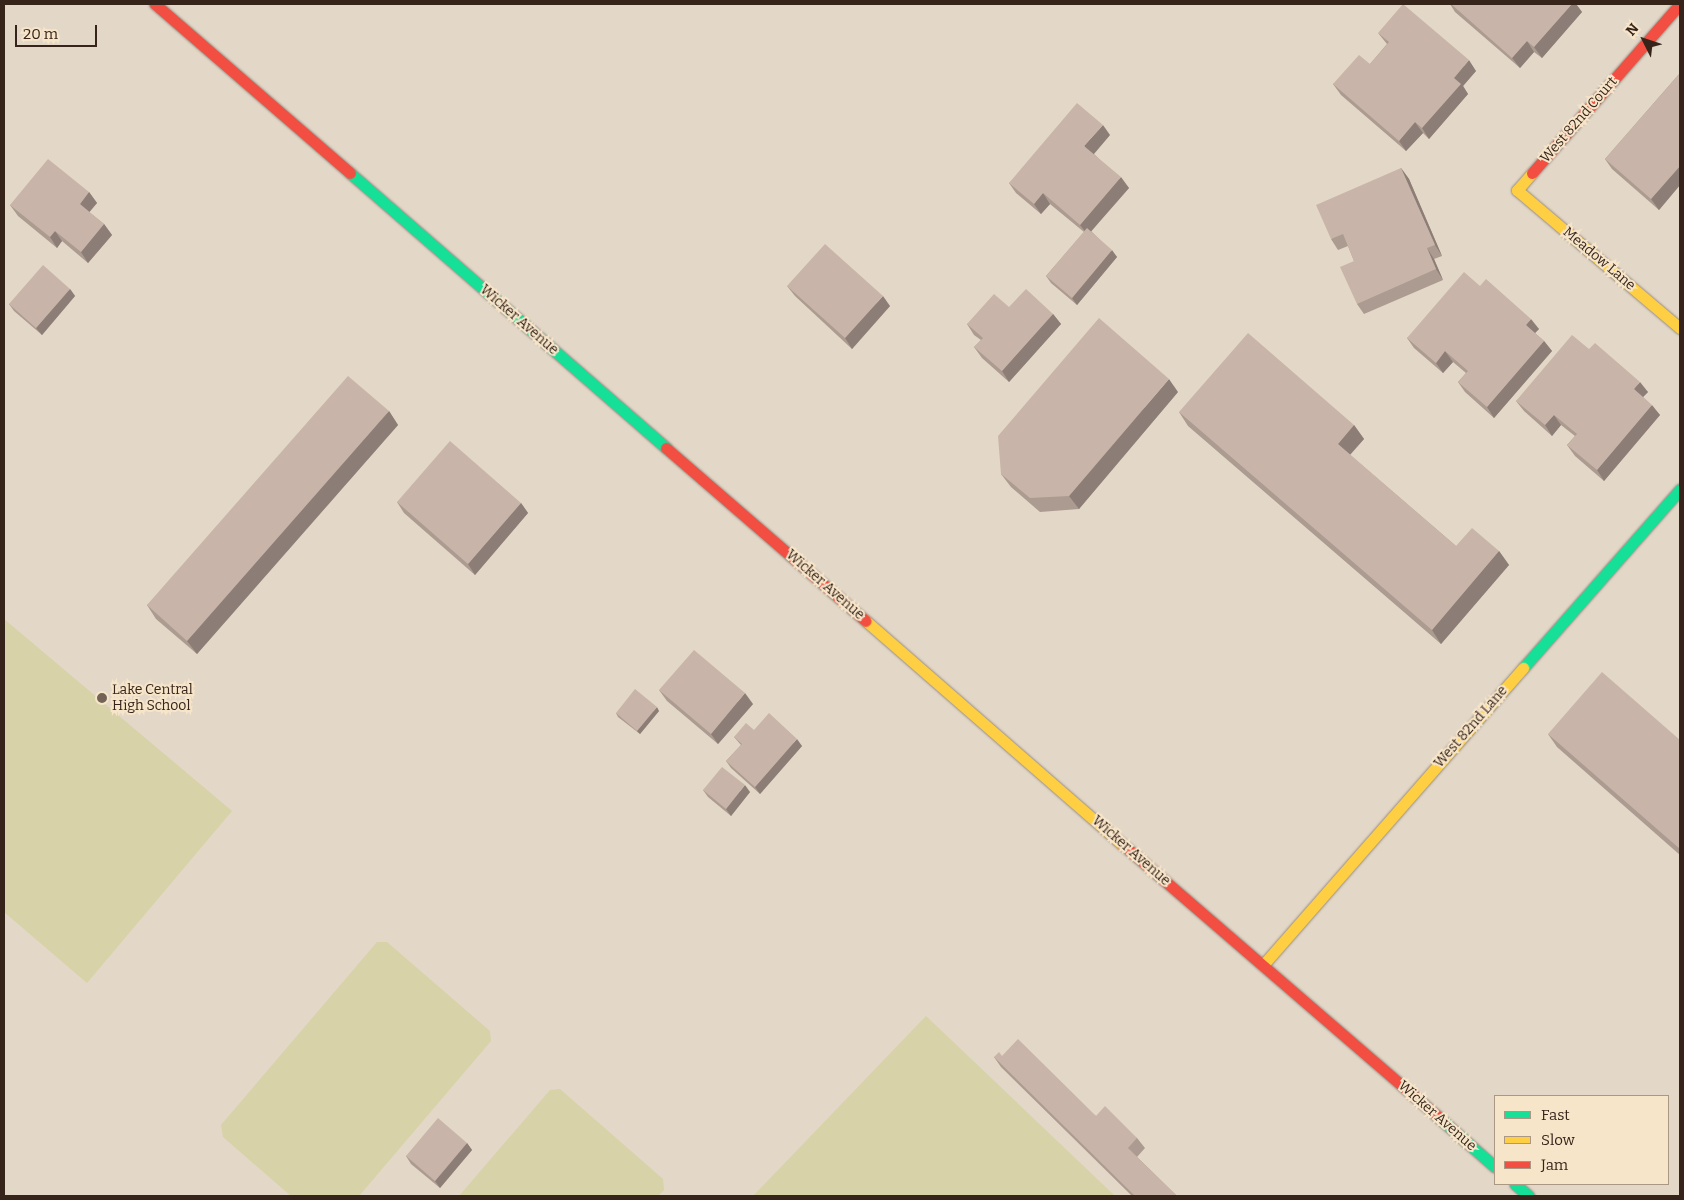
<!DOCTYPE html>
<html>
<head>
<meta charset="utf-8">
<style>
  body { margin:0 }
  #map { position:relative; width:1684px; height:1200px; overflow:hidden; background:#e3d7c7; font-family:Bitter,serif }
  div>[style] { position:absolute }
  [style*='--x'] { left:calc(var(--x)*1px); top:calc(var(--y)*1px); width:calc(var(--w)*1px); rotate:calc(var(--a)*1deg) }
  .green>* { inset:0; background:#d7d2a8 }
  .roads { filter:drop-shadow(0 0 1px #978c81) drop-shadow(0 0 1px #978c81) }
  .fast>* { height:11px; margin:-5.5px; padding:0 5.5px; transform-origin:5.5px; border-radius:5.5px; background:#16e098 }
  .slow>* { height:11px; margin:-5.5px; padding:0 5.5px; transform-origin:5.5px; border-radius:5.5px; background:#ffcf43 }
  .jam>* { height:11px; margin:-5.5px; padding:0 5.5px; transform-origin:5.5px; border-radius:5.5px; background:#f24e42 }
  .wall>* { inset:0; background:#ac9b90 }
  .shaded-wall>* { inset:0; background:#8c7e76 }
  .building>* { inset:0; background:#c8b4a8 }
  .dots>* { width:14px; height:14px; translate:-50% -50%; box-sizing:border-box; border:2px solid #f7e5ca; border-radius:50% }
  span { translate:-50% -50%; white-space:nowrap; text-align:center; line-height:1.15; -webkit-text-stroke:4px #f7e5ca; paint-order:stroke }
  .street-label { font-size:14px; color:#36241a }
  .poi-label { font-size:14px; color:#36241a }
  .left { translate:0 -50%; text-align:left }
  .frame { position:absolute; inset:0; border:5px solid #36241a; pointer-events:none }
  .legend { position:absolute; left:1494px; top:1095px; width:175px; height:90px; box-sizing:border-box; background:#f7e5ca; border:1px solid #aa9884; margin:0; padding:6px 9px; list-style:none; font-size:15px; color:#36241a }
  .legend li { display:flex; align-items:center; gap:10px; height:25px }
  .legend b { width:25px; border:1px solid #aa9884 }
  .north { position:absolute; left:1619px; top:15px; width:50px; height:50px; -webkit-text-stroke:4px #f7e5ca; paint-order:stroke; rotate:311deg; font-size:14px; font-weight:700; line-height:20px; text-align:center; color:#36241a }
  .north::after { content:''; display:block; margin:auto; width:18px; height:22px; background:#36241a; clip-path:polygon(50% 0,100% 100%,50% 72%,0 100%) }
  .scale { position:absolute; left:15px; top:25px; width:82px; height:22px; box-sizing:border-box; border:2px solid #36241a; border-top:0; padding-left:6px; font-size:15px; line-height:18px; white-space:nowrap; color:#36241a; -webkit-text-stroke:4px #f7e5ca; paint-order:stroke }
</style>
</head>
<body>
<div id="map">
  <div class="green">
    <i style="clip-path:polygon(4px 619px,232px 811px,87px 983px,4px 912px)"></i>
    <i style="clip-path:polygon(377px 942px,387px 942px,490px 1031px,491px 1041px,359px 1196px,291px 1196px,223px 1137px,221px 1125px)"></i>
    <i style="clip-path:polygon(926px 1016px,1115px 1196px,753px 1196px)"></i>
    <i style="clip-path:polygon(560px 1089px,663px 1179px,664px 1190px,658px 1196px,459px 1196px,550px 1090px)"></i>
  </div>
  <div class="roads">
    <div class="fast">
      <i style="--x:350;--y:173;--w:419;--a:41"></i>
      <i style="--x:1523;--y:668;--w:238;--a:-48.7"></i>
      <i style="--x:1437;--y:1116;--w:77;--a:41.3"></i>
      <i style="--x:1515;--y:1184;--w:18;--a:41"></i>
    </div>
    <div class="slow">
      <i style="--x:1532;--y:173;--w:23;--a:131"></i>
      <i style="--x:1517;--y:190;--w:214;--a:40.3"></i>
      <i style="--x:866;--y:621;--w:340;--a:41.1"></i>
      <i style="--x:1263;--y:965;--w:395;--a:-48.8"></i>
    </div>
    <div class="jam">
      <i style="--x:155;--y:4;--w:258;--a:40.9"></i>
      <i style="--x:1532;--y:173;--w:225;--a:-48.8"></i>
      <i style="--x:666;--y:448;--w:264;--a:40.9"></i>
      <i style="--x:1122;--y:844;--w:416;--a:40.8"></i>
    </div>
  </div>
  <div class="wall">
    <i style="clip-path:polygon(1450px 4px,1576px 4px,1582px 12px,1542px 58px,1534px 52px,1520px 68px,1455px 12px)"></i>
    <i style="clip-path:polygon(1378px 33px,1476px 71px,1463px 86px,1468px 94px,1429px 139px,1423px 133px,1406px 151px,1341px 95px,1333px 84px,1370px 64px,1387px 44px)"></i>
    <i style="clip-path:polygon(1680px 73px,1680px 185px,1659px 210px,1612px 169px,1605px 159px)"></i>
    <i style="clip-path:polygon(1110px 135px,1094px 154px,1129px 188px,1091px 231px,1117px 257px,1077px 305px,1051px 283px,1046px 276px,1084px 232px,1050px 204px,1041px 214px,1016px 193px,1009px 183px)"></i>
    <i style="clip-path:polygon(1401px 168px,1409px 179px,1442px 256px,1434px 259px,1443px 280px,1364px 314px,1357px 304px,1354px 261px,1348px 246px,1338px 250px,1331px 239px)"></i>
    <i style="clip-path:polygon(89px 192px,97px 203px,89px 212px,104px 224px,112px 235px,88px 263px,62px 241px,57px 248px,18px 216px,10px 205px)"></i>
    <i style="clip-path:polygon(787px 286px,890px 306px,852px 349px,795px 296px)"></i>
    <i style="clip-path:polygon(1480px 286px,1539px 329px,1535px 333px,1544px 341px,1552px 351px,1494px 418px,1465px 392px,1458px 382px,1466px 373px,1453px 362px,1443px 373px,1414px 348px,1407px 338px)"></i>
    <i style="clip-path:polygon(70px 289px,75px 296px,42px 335px,14px 311px,9px 304px)"></i>
    <i style="clip-path:polygon(1009px 307px,1053px 314px,1061px 324px,1009px 382px,982px 358px,974px 347px,981px 340px,974px 335px,967px 324px)"></i>
    <i style="clip-path:polygon(1589px 349px,1648px 392px,1643px 397px,1660px 415px,1604px 481px,1575px 456px,1567px 445px,1575px 436px,1561px 425px,1552px 436px,1524px 411px,1516px 401px)"></i>
    <i style="clip-path:polygon(1178px 392px,1079px 509px,1040px 512px,1011px 487px,1001px 474px)"></i>
    <i style="clip-path:polygon(389px 411px,398px 425px,197px 654px,156px 619px,147px 605px)"></i>
    <i style="clip-path:polygon(1179px 412px,1354px 425px,1364px 439px,1350px 455px,1456px 546px,1499px 551px,1509px 565px,1441px 644px,1188px 426px)"></i>
    <i style="clip-path:polygon(397px 502px,521px 503px,528px 513px,475px 575px,404px 513px)"></i>
    <i style="clip-path:polygon(659px 690px,753px 704px,718px 744px,667px 701px)"></i>
    <i style="clip-path:polygon(659px 711px,640px 734px,618px 717px,616px 713px)"></i>
    <i style="clip-path:polygon(754px 730px,802px 746px,760px 794px,731px 768px,726px 761px,741px 745px,734px 737px)"></i>
    <i style="clip-path:polygon(1548px 734px,1680px 740px,1680px 855px,1557px 747px)"></i>
    <i style="clip-path:polygon(703px 790px,750px 792px,731px 816px,708px 797px)"></i>
    <i style="clip-path:polygon(1002px 1056px,1096px 1116px,1137px 1138px,1145px 1148px,1137px 1157px,1177px 1196px,1132px 1196px,1001px 1067px,994px 1057px)"></i>
    <i style="clip-path:polygon(467px 1143px,472px 1150px,440px 1188px,411px 1164px,406px 1156px)"></i>
  </div>
  <div class="shaded-wall">
    <i style="clip-path:polygon(1572px 4px,1576px 4px,1582px 12px,1542px 58px,1534px 47px)"></i>
    <i style="clip-path:polygon(1527px 41px,1534px 52px,1520px 68px,1512px 58px)"></i>
    <i style="clip-path:polygon(1469px 60px,1476px 71px,1463px 86px,1468px 94px,1429px 139px,1422px 128px,1454px 78px)"></i>
    <i style="clip-path:polygon(1415px 122px,1423px 133px,1406px 151px,1399px 141px)"></i>
    <i style="clip-path:polygon(1103px 125px,1110px 135px,1092px 156px,1084px 146px)"></i>
    <i style="clip-path:polygon(1680px 166px,1680px 185px,1659px 210px,1651px 199px)"></i>
    <i style="clip-path:polygon(1401px 168px,1409px 179px,1442px 256px,1435px 245px)"></i>
    <i style="clip-path:polygon(1121px 177px,1129px 188px,1088px 235px,1080px 225px)"></i>
    <i style="clip-path:polygon(89px 192px,97px 203px,87px 215px,80px 204px)"></i>
    <i style="clip-path:polygon(1043px 193px,1050px 204px,1041px 214px,1034px 204px)"></i>
    <i style="clip-path:polygon(104px 224px,112px 235px,88px 263px,81px 252px)"></i>
    <i style="clip-path:polygon(55px 231px,62px 241px,57px 248px,50px 237px)"></i>
    <i style="clip-path:polygon(1427px 248px,1434px 259px,1443px 280px,1436px 269px)"></i>
    <i style="clip-path:polygon(1112px 250px,1117px 257px,1077px 305px,1072px 298px)"></i>
    <i style="clip-path:polygon(70px 289px,75px 296px,42px 335px,36px 328px)"></i>
    <i style="clip-path:polygon(883px 296px,890px 306px,852px 349px,845px 338px)"></i>
    <i style="clip-path:polygon(1053px 314px,1061px 324px,1009px 382px,1002px 371px)"></i>
    <i style="clip-path:polygon(1531px 319px,1539px 329px,1533px 335px,1526px 325px)"></i>
    <i style="clip-path:polygon(1544px 341px,1552px 351px,1494px 418px,1487px 407px)"></i>
    <i style="clip-path:polygon(1445px 351px,1453px 362px,1443px 373px,1436px 363px)"></i>
    <i style="clip-path:polygon(1169px 379px,1178px 392px,1079px 509px,1069px 496px)"></i>
    <i style="clip-path:polygon(1640px 382px,1648px 392px,1641px 399px,1634px 389px)"></i>
    <i style="clip-path:polygon(1652px 405px,1660px 415px,1604px 481px,1597px 470px)"></i>
    <i style="clip-path:polygon(389px 411px,398px 425px,197px 654px,187px 641px)"></i>
    <i style="clip-path:polygon(1554px 415px,1561px 425px,1552px 436px,1545px 425px)"></i>
    <i style="clip-path:polygon(1354px 425px,1364px 439px,1347px 458px,1338px 444px)"></i>
    <i style="clip-path:polygon(521px 503px,528px 513px,475px 575px,468px 564px)"></i>
    <i style="clip-path:polygon(1499px 551px,1509px 565px,1441px 644px,1432px 630px)"></i>
    <i style="clip-path:polygon(745px 693px,753px 704px,718px 744px,711px 734px)"></i>
    <i style="clip-path:polygon(657px 707px,659px 711px,640px 734px,637px 731px)"></i>
    <i style="clip-path:polygon(797px 739px,802px 746px,760px 794px,755px 787px)"></i>
    <i style="clip-path:polygon(745px 785px,750px 792px,731px 816px,726px 809px)"></i>
    <i style="clip-path:polygon(467px 1143px,472px 1150px,440px 1188px,435px 1181px)"></i>
  </div>
  <div class="building">
    <i style="clip-path:polygon(1403px 4px,1469px 60px,1454px 78px,1461px 84px,1422px 128px,1415px 122px,1399px 141px,1333px 84px,1359px 55px,1370px 64px,1389px 42px,1378px 33px)"></i>
    <i style="clip-path:polygon(1451px 4px,1572px 4px,1534px 47px,1527px 41px,1512px 58px)"></i>
    <i style="clip-path:polygon(1680px 73px,1680px 166px,1651px 199px,1605px 159px)"></i>
    <i style="clip-path:polygon(1077px 103px,1103px 125px,1084px 146px,1121px 177px,1080px 225px,1043px 193px,1034px 204px,1009px 183px)"></i>
    <i style="clip-path:polygon(48px 159px,89px 192px,80px 204px,104px 224px,81px 252px,55px 231px,50px 237px,10px 205px)"></i>
    <i style="clip-path:polygon(1401px 168px,1435px 245px,1427px 248px,1436px 269px,1357px 304px,1340px 267px,1354px 261px,1343px 234px,1331px 239px,1316px 205px)"></i>
    <i style="clip-path:polygon(1087px 228px,1112px 250px,1072px 298px,1046px 276px)"></i>
    <i style="clip-path:polygon(825px 244px,883px 296px,845px 338px,787px 286px)"></i>
    <i style="clip-path:polygon(43px 265px,70px 289px,36px 328px,9px 304px)"></i>
    <i style="clip-path:polygon(1464px 272px,1480px 286px,1486px 279px,1531px 319px,1526px 325px,1544px 341px,1487px 407px,1458px 382px,1468px 371px,1445px 351px,1436px 363px,1407px 338px)"></i>
    <i style="clip-path:polygon(1026px 289px,1053px 314px,1002px 371px,974px 347px,983px 338px,967px 324px,994px 294px,1009px 307px)"></i>
    <i style="clip-path:polygon(1099px 318px,1169px 379px,1069px 496px,1030px 498px,1001px 474px,998px 436px)"></i>
    <i style="clip-path:polygon(1248px 333px,1354px 425px,1338px 444px,1456px 546px,1472px 528px,1499px 551px,1432px 630px,1179px 412px)"></i>
    <i style="clip-path:polygon(1572px 335px,1589px 349px,1595px 343px,1640px 382px,1634px 389px,1652px 405px,1597px 470px,1567px 445px,1577px 434px,1554px 415px,1545px 425px,1516px 401px)"></i>
    <i style="clip-path:polygon(348px 376px,389px 411px,187px 641px,147px 605px)"></i>
    <i style="clip-path:polygon(450px 441px,521px 503px,468px 564px,397px 502px)"></i>
    <i style="clip-path:polygon(694px 650px,745px 693px,711px 734px,659px 690px)"></i>
    <i style="clip-path:polygon(1602px 672px,1680px 740px,1680px 849px,1548px 734px)"></i>
    <i style="clip-path:polygon(635px 689px,657px 707px,637px 731px,616px 713px)"></i>
    <i style="clip-path:polygon(769px 713px,797px 739px,755px 787px,726px 761px,742px 744px,734px 737px,746px 723px,754px 730px)"></i>
    <i style="clip-path:polygon(722px 767px,745px 785px,726px 809px,703px 790px)"></i>
    <i style="clip-path:polygon(1018px 1039px,1096px 1116px,1105px 1106px,1137px 1138px,1128px 1148px,1177px 1196px,1135px 1196px,994px 1057px,999px 1052px,1002px 1056px)"></i>
    <i style="clip-path:polygon(438px 1118px,467px 1143px,435px 1181px,406px 1156px)"></i>
  </div>
  <div class="dots">
    <i style="left:102px;top:698px;background:#736357"></i>
  </div>
  <div class="street-label">
    <span style="left:1579px;top:120px;rotate:-49deg">West 82nd Court</span>
    <span style="left:1599px;top:259px;rotate:40deg">Meadow Lane</span>
    <span style="left:519px;top:320px;rotate:41deg">Wicker Avenue</span>
    <span style="left:825px;top:585px;rotate:41deg">Wicker Avenue</span>
    <span style="left:1471px;top:727px;rotate:-49deg">West 82nd Lane</span>
    <span style="left:1131px;top:851px;rotate:41deg">Wicker Avenue</span>
    <span style="left:1437px;top:1116px;rotate:41deg">Wicker Avenue</span>
  </div>
  <div class="poi-label">
    <span class="left" style="left:112px;top:698px">Lake Central<br>High School</span>
  </div>
  <div class="frame"></div>
  <ul class="legend">
  <li><b style="height:6px;background:#16e098"></b>Fast</li>
  <li><b style="height:6px;background:#ffcf43"></b>Slow</li>
  <li><b style="height:6px;background:#f24e42"></b>Jam</li>
  </ul>
  <div class="north">N</div>
  <div class="scale">20 m</div>
</div>
</body>
</html>
